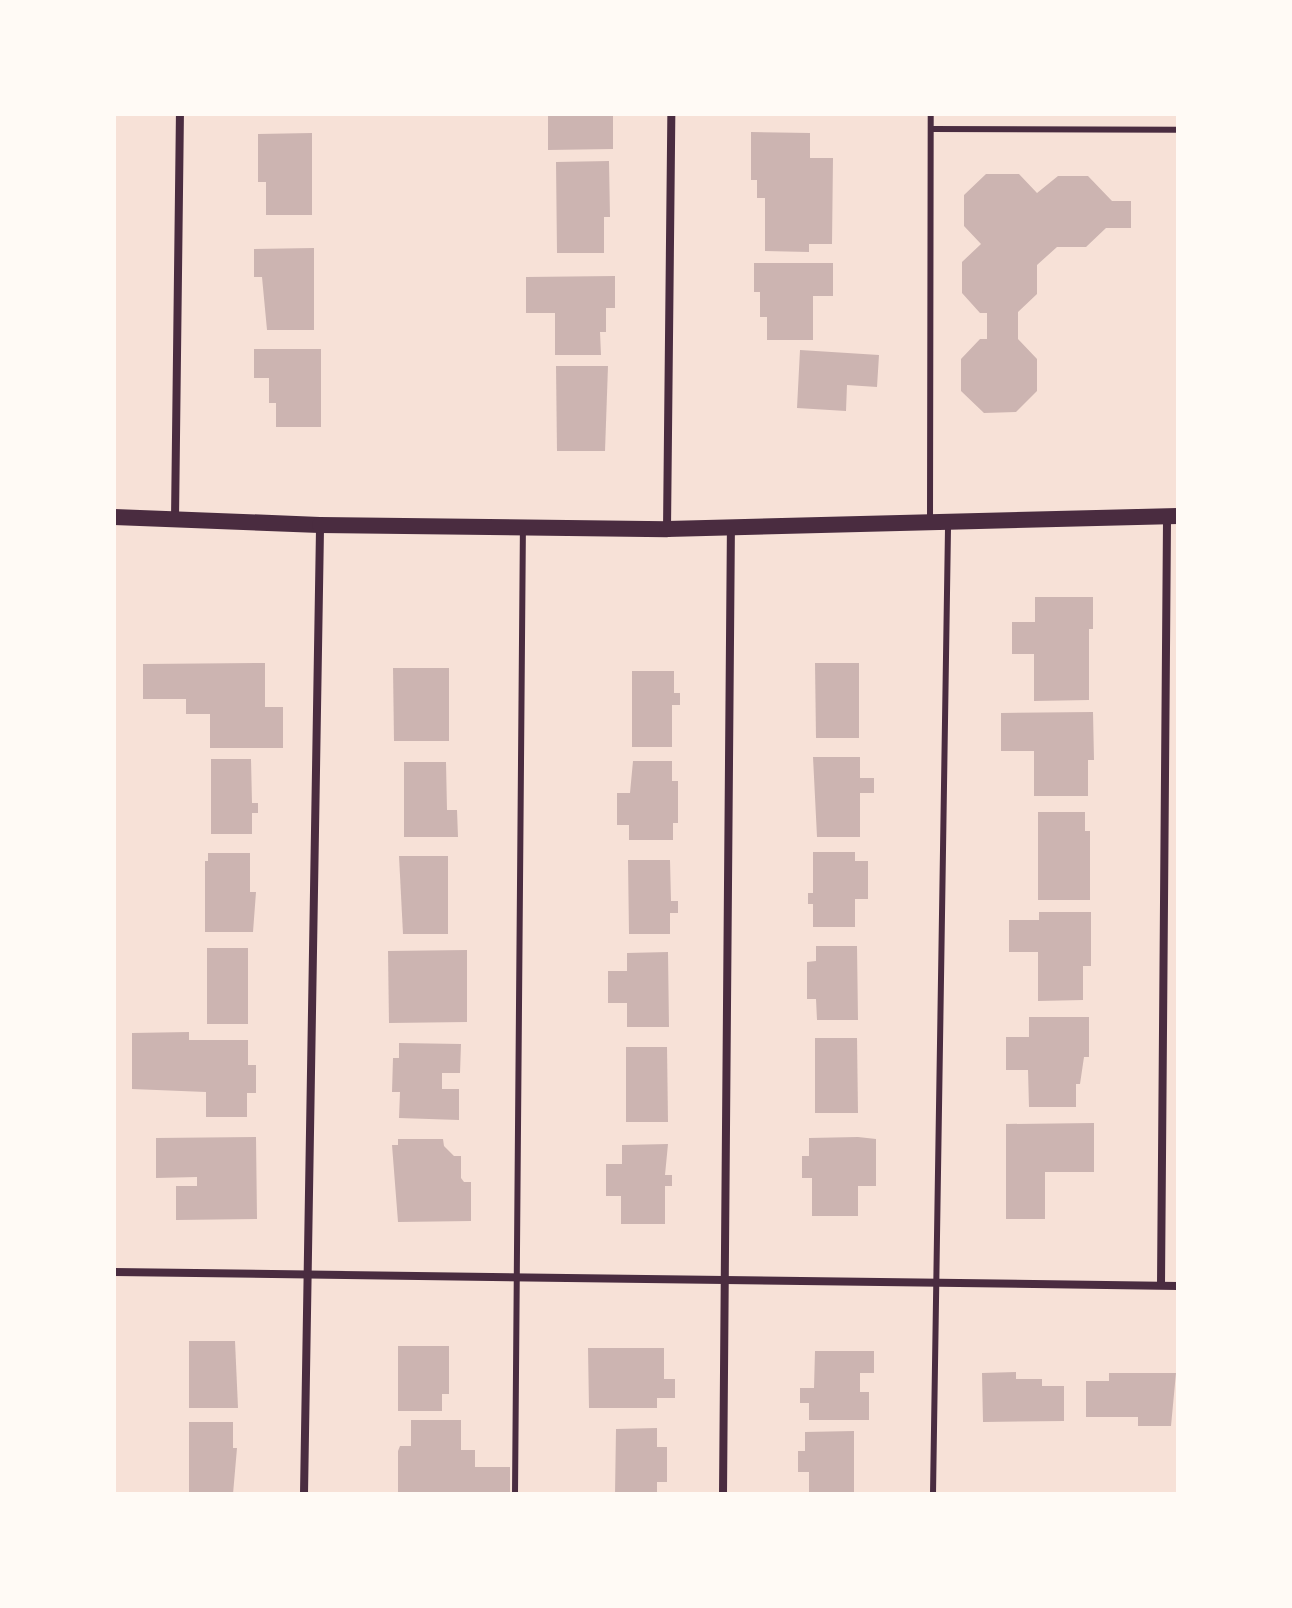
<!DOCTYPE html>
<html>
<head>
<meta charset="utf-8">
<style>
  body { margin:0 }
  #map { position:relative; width:1292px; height:1608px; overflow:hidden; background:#f7e1d7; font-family:Merriweather,serif }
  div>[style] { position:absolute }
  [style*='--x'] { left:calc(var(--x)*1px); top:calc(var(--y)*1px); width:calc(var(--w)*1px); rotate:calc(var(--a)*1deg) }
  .building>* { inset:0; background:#ccb4b1 }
  .service>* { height:6px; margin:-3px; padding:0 3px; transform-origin:3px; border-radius:3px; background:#4a2c40 }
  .minor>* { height:8px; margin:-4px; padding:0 4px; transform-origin:4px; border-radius:4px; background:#4a2c40 }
  .secondary>* { height:16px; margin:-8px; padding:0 8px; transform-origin:8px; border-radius:8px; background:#4a2c40 }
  span { translate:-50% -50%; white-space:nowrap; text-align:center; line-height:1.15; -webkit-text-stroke:6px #fffaf5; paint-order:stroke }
  .frame { position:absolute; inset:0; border:116px solid #fffaf5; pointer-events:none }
</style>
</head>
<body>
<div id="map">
  <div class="building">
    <i style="clip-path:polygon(548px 114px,613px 114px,613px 149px,548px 150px)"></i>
    <i style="clip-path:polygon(751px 132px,810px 133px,810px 158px,833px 158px,832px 244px,809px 244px,809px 252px,765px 251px,765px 198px,757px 198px,757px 180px,751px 180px)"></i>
    <i style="clip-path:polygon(312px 133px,312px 215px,266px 215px,266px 182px,258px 182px,258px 134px)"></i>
    <i style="clip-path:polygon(609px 161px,610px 217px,604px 217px,604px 253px,557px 253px,556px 162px)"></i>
    <i style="clip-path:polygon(986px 174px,1019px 174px,1037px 193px,1058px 176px,1088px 176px,1112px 201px,1131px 201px,1131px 228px,1106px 228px,1086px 247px,1057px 247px,1037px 265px,1037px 294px,1018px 312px,1018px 339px,1037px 359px,1037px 391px,1016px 412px,984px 413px,961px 391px,961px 359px,980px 339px,987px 339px,987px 313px,980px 313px,962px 293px,962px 262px,981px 244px,964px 226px,964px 195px)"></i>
    <i style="clip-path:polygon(314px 248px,314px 330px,267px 330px,262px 277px,254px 277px,254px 249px)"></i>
    <i style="clip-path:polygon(754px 263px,833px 263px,833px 296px,813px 296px,813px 340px,767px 340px,767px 317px,760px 317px,760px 292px,754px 292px)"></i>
    <i style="clip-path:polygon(615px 276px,615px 308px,606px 308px,606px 332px,600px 332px,601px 355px,555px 355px,555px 313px,526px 313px,526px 277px)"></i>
    <i style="clip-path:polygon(254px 349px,321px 349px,321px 427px,276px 427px,276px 403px,269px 403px,269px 378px,254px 378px)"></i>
    <i style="clip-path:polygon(800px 350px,879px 355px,877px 387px,847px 385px,846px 411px,797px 408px)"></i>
    <i style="clip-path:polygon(556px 366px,608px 366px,605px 451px,557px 451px)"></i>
    <i style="clip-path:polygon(1035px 597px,1093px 597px,1093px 629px,1089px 629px,1089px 700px,1034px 701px,1034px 654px,1012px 654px,1012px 622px,1035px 622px)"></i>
    <i style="clip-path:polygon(265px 663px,265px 707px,283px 707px,283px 748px,210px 748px,210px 714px,186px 714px,186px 699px,143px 699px,143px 664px)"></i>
    <i style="clip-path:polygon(815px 663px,859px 663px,859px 738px,816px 738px)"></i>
    <i style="clip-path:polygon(393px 668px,449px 668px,449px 741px,394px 741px)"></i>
    <i style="clip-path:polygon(632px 671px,674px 671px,674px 693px,680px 693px,680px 705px,672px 705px,672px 747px,632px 747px)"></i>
    <i style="clip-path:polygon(1093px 712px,1094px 760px,1088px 760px,1088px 796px,1034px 796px,1034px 751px,1001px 751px,1001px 713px)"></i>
    <i style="clip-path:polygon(813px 757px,860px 757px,860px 778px,874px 778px,874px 793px,860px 793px,860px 837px,817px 837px)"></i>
    <i style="clip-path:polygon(211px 759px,251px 759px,252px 803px,258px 803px,258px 813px,252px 813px,252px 834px,211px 834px)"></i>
    <i style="clip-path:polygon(633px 761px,672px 761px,672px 781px,678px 781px,678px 823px,673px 823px,673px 840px,629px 840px,629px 825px,617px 825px,617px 793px,630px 793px)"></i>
    <i style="clip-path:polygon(404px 762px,446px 762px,447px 810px,457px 810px,458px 837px,404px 837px)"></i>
    <i style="clip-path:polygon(1038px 812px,1085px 812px,1085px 831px,1090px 831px,1090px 900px,1038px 900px)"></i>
    <i style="clip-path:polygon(813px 852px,855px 852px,855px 861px,868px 861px,868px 899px,855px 899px,855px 927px,813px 927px,813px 904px,808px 904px,808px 893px,813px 893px)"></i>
    <i style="clip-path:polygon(208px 853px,250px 853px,250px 892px,256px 892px,253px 932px,205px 932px,205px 861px,208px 861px)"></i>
    <i style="clip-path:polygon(399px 856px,448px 856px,448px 934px,403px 934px)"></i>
    <i style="clip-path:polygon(628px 860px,670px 860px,671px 901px,678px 901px,678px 913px,670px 913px,670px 934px,629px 934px)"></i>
    <i style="clip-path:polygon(1039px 912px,1091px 912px,1091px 966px,1083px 966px,1083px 1000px,1038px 1001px,1038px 952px,1009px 952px,1009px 920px,1039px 920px)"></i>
    <i style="clip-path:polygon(816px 946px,857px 946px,858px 1020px,817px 1020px,816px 999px,807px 999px,807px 962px,816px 961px)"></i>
    <i style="clip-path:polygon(207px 948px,248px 948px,248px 1024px,207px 1024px)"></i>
    <i style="clip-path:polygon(467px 950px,467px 1022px,389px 1023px,388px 951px)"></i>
    <i style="clip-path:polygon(668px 952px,669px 1027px,627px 1027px,627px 1003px,608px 1003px,608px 971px,627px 971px,627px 953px)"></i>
    <i style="clip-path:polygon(1029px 1017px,1089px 1017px,1089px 1057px,1084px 1057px,1080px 1084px,1076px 1084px,1076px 1107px,1029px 1107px,1028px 1070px,1006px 1070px,1006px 1037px,1029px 1037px)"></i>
    <i style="clip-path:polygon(189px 1032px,189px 1040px,248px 1040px,248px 1065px,256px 1065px,256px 1093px,247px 1093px,247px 1117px,206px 1117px,206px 1092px,132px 1089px,132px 1033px)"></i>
    <i style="clip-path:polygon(815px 1038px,857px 1038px,858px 1113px,815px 1113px)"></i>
    <i style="clip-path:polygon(399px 1043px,461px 1044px,460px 1073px,442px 1073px,442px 1089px,459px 1089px,459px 1120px,399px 1118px,400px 1092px,392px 1092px,393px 1058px,399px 1058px)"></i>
    <i style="clip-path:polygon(626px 1047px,667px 1047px,668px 1122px,626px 1122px)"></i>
    <i style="clip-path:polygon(1094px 1123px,1094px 1172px,1045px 1172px,1045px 1219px,1006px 1219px,1006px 1124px)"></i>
    <i style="clip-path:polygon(256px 1137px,257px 1219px,176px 1220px,176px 1186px,197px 1186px,197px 1177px,156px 1178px,156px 1138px)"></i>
    <i style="clip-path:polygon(858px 1137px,876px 1139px,876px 1186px,858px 1186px,858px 1216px,812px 1216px,812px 1178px,802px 1178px,802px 1156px,809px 1156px,809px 1138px)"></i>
    <i style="clip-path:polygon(398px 1139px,443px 1139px,444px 1146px,454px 1156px,461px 1156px,461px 1178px,464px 1182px,471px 1182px,471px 1221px,398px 1222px,392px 1145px,398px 1145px)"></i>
    <i style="clip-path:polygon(668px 1144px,665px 1175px,672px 1175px,672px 1186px,665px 1186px,665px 1224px,621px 1224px,621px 1196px,606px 1196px,606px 1164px,622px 1164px,622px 1145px)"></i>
    <i style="clip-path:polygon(189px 1341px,235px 1341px,238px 1408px,189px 1408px)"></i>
    <i style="clip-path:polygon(398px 1346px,449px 1346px,449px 1394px,442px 1394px,442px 1411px,398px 1411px)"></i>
    <i style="clip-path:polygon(588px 1348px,664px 1348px,664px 1379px,675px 1379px,675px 1398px,657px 1398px,657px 1408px,589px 1408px)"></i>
    <i style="clip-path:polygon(815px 1351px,874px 1351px,874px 1373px,860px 1373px,860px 1392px,869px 1392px,869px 1420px,809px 1420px,809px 1403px,800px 1403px,800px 1388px,814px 1388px)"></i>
    <i style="clip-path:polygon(1016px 1372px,1016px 1379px,1042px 1379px,1042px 1386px,1064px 1386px,1064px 1421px,983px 1422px,982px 1373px)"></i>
    <i style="clip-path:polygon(1109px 1373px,1176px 1373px,1171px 1426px,1138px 1426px,1138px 1417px,1086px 1417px,1086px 1381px,1109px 1381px)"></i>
    <i style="clip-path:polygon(411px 1420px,461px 1420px,461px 1450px,475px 1450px,475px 1467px,510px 1467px,510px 1494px,398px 1494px,398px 1451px,400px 1446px,411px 1446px)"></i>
    <i style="clip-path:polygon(189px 1422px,233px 1422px,233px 1448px,237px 1448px,233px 1494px,189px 1494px)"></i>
    <i style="clip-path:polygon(657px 1428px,657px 1447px,667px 1447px,667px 1482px,657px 1482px,657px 1494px,615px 1494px,616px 1429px)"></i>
    <i style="clip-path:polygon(854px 1431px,854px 1494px,809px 1494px,809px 1472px,798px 1472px,798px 1451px,805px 1451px,805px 1432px)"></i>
  </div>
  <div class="service">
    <i style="--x:931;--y:129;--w:247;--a:0.2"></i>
    <i style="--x:930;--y:522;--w:408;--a:-89.9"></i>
    <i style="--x:515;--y:1494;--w:967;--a:-89.53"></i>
    <i style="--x:933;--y:1494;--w:969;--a:-89.11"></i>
  </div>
  <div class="minor">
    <i style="--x:175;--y:519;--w:405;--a:-89.3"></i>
    <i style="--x:667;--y:529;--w:415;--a:-89.4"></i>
    <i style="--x:114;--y:1272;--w:1064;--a:0.75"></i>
    <i style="--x:1161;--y:1285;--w:769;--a:-89.55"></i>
    <i style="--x:304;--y:1494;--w:969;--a:-89.05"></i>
    <i style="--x:723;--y:1494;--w:967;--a:-89.53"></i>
  </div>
  <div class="secondary">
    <i style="--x:114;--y:517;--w:206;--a:2.2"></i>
    <i style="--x:320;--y:525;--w:347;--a:0.7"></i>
    <i style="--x:667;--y:529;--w:511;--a:-1.46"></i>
  </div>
  <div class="frame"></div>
</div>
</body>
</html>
